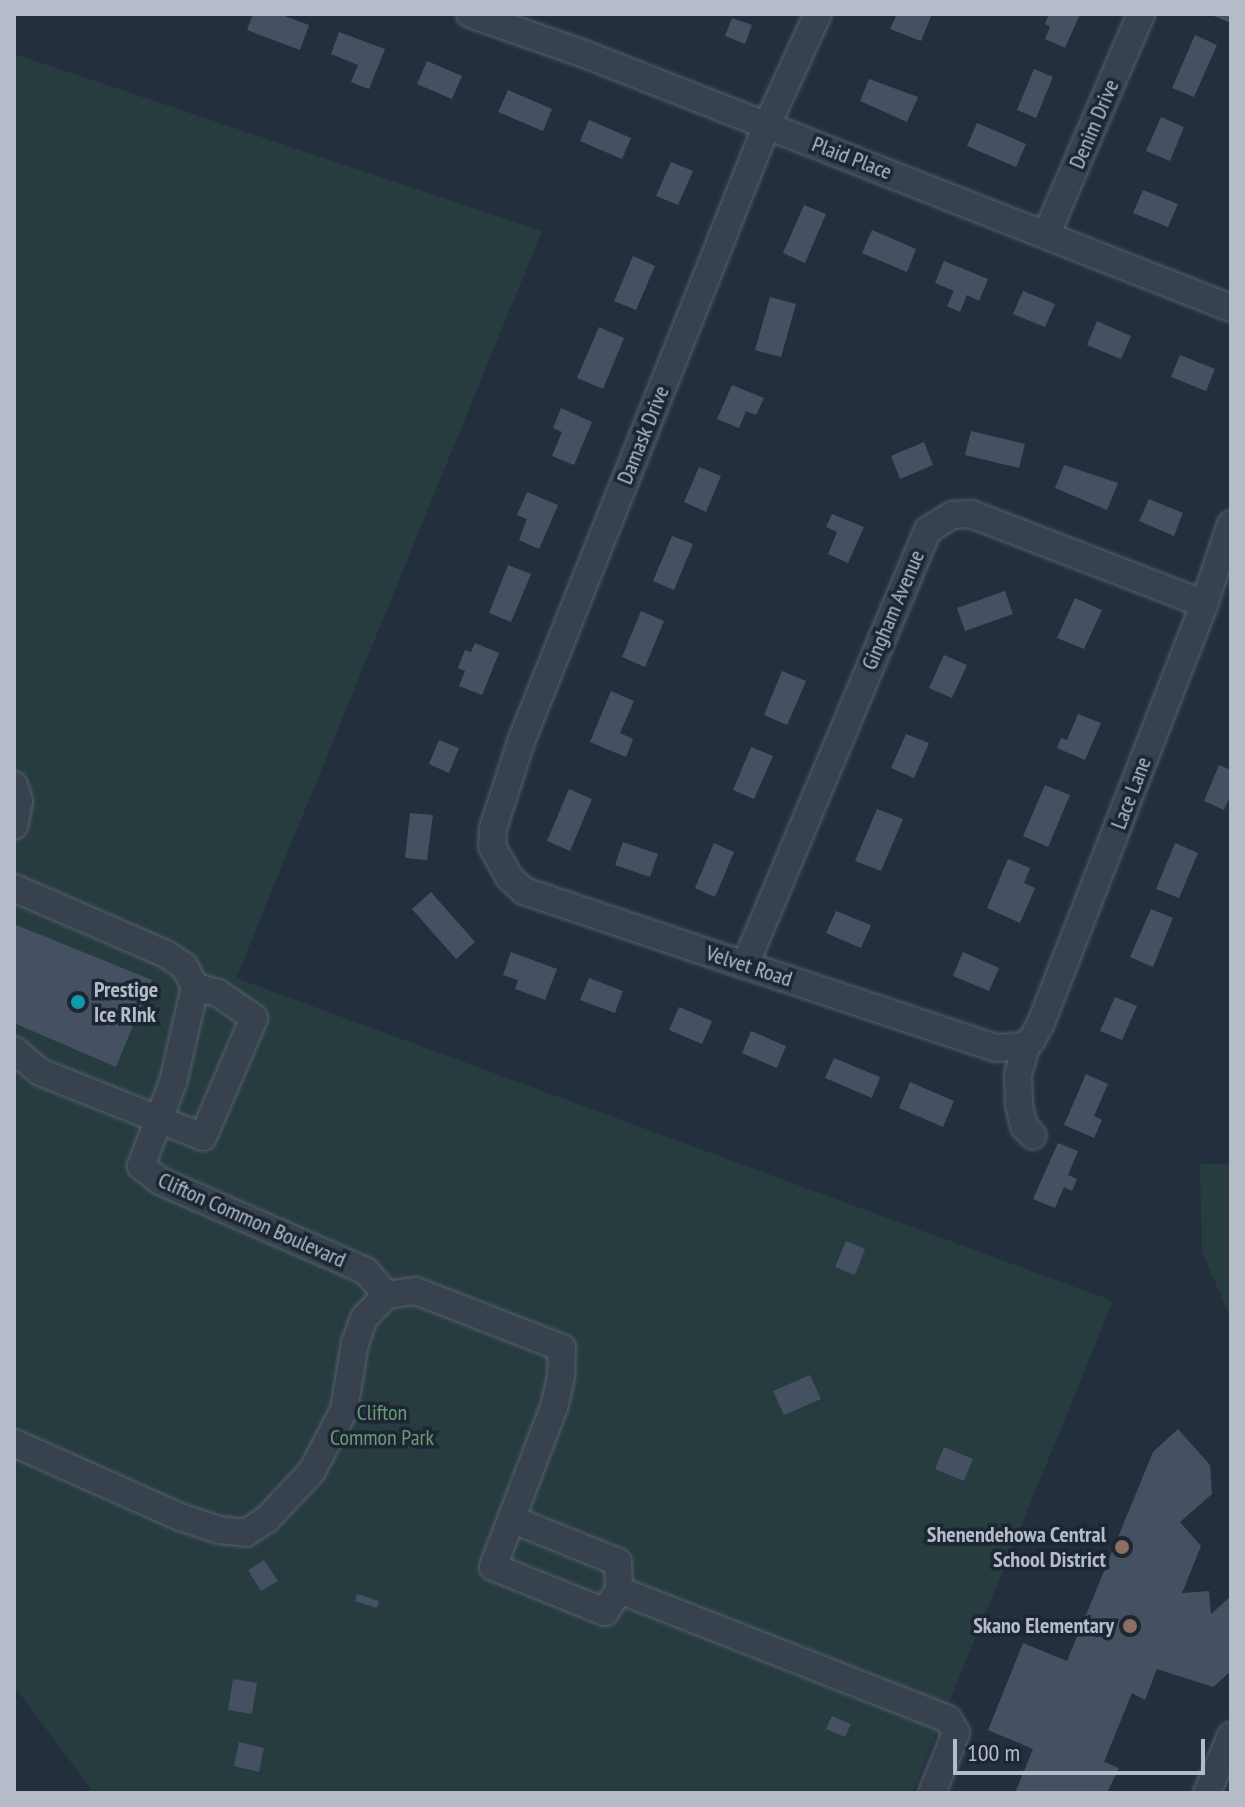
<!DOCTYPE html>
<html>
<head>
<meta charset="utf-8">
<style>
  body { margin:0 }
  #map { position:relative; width:1245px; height:1807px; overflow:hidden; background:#242f3e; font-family:"PT Sans Narrow",sans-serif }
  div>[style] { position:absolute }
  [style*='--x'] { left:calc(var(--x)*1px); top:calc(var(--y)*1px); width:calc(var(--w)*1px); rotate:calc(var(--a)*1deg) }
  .green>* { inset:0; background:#263c3f }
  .building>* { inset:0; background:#455162 }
  .roads { filter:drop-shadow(0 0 2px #565f6c) drop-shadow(0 0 2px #565f6c) }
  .minor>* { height:26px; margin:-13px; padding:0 13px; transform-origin:13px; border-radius:13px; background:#38414e }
  .dots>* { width:22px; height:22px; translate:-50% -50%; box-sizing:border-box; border:4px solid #1d2633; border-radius:50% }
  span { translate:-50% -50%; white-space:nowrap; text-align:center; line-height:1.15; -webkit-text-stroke:7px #1d2633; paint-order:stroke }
  .street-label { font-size:22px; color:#b4bcc9 }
  .poi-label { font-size:22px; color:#b4bcc9; font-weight:700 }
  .left { translate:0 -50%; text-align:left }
  .right { translate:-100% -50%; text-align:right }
  .park-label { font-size:22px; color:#6b9a76 }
  .frame { position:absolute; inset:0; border:16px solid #b4bcc9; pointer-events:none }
  .scale { position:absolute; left:953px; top:1739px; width:252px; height:36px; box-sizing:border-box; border:4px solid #b4bcc9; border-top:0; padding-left:10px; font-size:24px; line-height:28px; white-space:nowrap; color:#b4bcc9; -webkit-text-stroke:6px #1d2633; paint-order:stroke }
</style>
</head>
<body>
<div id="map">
  <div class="green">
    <i style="clip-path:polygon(14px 54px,542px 231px,236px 978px,1113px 1301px,912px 1793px,94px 1793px,14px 1686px)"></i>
    <i style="clip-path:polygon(1200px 1164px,1231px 1164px,1231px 1319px,1202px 1252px)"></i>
  </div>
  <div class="building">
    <i style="clip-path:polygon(253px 14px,279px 14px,309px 25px,300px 50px,247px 30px)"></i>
    <i style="clip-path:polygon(897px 14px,932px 14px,921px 41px,890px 29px)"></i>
    <i style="clip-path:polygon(1049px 14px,1080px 14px,1065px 48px,1045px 39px,1050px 27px,1045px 24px)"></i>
    <i style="clip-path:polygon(1209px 14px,1231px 14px,1231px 23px)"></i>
    <i style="clip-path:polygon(732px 18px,752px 25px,745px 44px,725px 36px)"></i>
    <i style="clip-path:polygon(339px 32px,385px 49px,369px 89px,351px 82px,358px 65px,331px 54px)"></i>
    <i style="clip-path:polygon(1195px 35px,1217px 45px,1194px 97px,1172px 88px)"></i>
    <i style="clip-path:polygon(427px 61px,462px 76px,452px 99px,417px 84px)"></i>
    <i style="clip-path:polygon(1034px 69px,1053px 77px,1036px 118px,1017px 110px)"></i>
    <i style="clip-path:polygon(869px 79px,918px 97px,907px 122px,860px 101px)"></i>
    <i style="clip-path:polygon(508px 90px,552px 109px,543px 131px,498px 112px)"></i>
    <i style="clip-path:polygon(1161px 117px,1184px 127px,1170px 161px,1146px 151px)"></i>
    <i style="clip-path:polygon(589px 120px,631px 138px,622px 159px,580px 141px)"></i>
    <i style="clip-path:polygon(977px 123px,1026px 144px,1016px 167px,967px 146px)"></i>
    <i style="clip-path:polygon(671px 162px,693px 171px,678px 205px,656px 196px)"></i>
    <i style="clip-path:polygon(1143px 190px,1178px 204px,1168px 227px,1133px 213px)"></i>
    <i style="clip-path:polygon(804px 205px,826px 214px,805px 263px,783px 253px)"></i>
    <i style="clip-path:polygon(872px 230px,916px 249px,907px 272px,862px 253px)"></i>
    <i style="clip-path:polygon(633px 256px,655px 266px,636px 310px,614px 301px)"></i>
    <i style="clip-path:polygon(944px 261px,988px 279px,979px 301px,967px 295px,960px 312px,947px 306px,954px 291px,935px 283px)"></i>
    <i style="clip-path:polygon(1023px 291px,1055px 304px,1045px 327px,1013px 314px)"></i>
    <i style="clip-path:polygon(770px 297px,796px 304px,781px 357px,755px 350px)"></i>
    <i style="clip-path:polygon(1097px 321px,1131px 336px,1121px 359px,1087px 345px)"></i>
    <i style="clip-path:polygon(599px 327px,624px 338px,603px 389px,577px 378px)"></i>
    <i style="clip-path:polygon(1180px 355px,1215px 369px,1206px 391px,1171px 377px)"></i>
    <i style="clip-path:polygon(732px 385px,764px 398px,756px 415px,746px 411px,739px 428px,717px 419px)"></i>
    <i style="clip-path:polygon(561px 408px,592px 422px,574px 465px,552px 456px,562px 432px,553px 428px)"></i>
    <i style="clip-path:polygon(971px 431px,1025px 444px,1019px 468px,965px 455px)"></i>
    <i style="clip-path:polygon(924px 442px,933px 465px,900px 479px,891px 456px)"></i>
    <i style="clip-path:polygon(1064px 465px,1118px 483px,1107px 510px,1055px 488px)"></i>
    <i style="clip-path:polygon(699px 467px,721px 476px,706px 512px,684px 502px)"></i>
    <i style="clip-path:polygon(527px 492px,558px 505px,539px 549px,519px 540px,527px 519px,517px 515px)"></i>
    <i style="clip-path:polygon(1149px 499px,1183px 513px,1174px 536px,1139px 521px)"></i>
    <i style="clip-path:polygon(832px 514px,864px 527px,848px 563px,828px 554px,837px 532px,826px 527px)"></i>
    <i style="clip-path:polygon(672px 536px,693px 544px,674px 590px,653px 581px)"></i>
    <i style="clip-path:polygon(508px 565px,531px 574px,511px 622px,489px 613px)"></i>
    <i style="clip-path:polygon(1005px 591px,1013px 614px,965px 631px,957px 608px)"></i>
    <i style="clip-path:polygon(1075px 598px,1102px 610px,1084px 649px,1057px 638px)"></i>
    <i style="clip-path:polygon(641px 611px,664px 621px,645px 667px,622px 657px)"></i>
    <i style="clip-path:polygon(475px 643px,499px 653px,482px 695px,459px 686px,465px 671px,458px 668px,465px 650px,471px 652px)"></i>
    <i style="clip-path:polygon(944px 655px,967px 665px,952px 698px,929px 688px)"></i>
    <i style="clip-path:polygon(782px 671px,806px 681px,787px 725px,764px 715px)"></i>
    <i style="clip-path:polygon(611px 691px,634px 701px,620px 733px,633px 739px,626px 757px,590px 742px)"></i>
    <i style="clip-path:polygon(1078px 714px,1101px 723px,1085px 760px,1057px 748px,1061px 738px,1067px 740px)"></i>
    <i style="clip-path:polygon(906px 734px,929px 743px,914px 778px,891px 768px)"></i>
    <i style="clip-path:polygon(439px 740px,459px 748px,449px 773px,429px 764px)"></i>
    <i style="clip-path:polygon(751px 747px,773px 756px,754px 799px,733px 790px)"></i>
    <i style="clip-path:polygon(1219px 765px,1231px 770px,1231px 794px,1224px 810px,1204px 801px)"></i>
    <i style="clip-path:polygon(1045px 785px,1070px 795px,1048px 847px,1023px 836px)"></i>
    <i style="clip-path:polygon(569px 789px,592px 799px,570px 851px,547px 841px)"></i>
    <i style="clip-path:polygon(877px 809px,903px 819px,881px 871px,855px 861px)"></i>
    <i style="clip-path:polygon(410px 813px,433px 815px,427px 860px,405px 858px)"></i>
    <i style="clip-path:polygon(623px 842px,658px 854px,650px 877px,615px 865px)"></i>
    <i style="clip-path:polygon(714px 843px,734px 852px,715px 897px,695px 888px)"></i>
    <i style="clip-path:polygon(1175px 843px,1198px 853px,1179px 898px,1156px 889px)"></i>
    <i style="clip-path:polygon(1008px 859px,1030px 868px,1024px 883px,1035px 888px,1020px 923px,987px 908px)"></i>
    <i style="clip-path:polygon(431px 892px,475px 942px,456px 959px,412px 909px)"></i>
    <i style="clip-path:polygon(1151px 909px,1173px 918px,1153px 967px,1130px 957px)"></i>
    <i style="clip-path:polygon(836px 911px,871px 925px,861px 948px,826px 933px)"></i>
    <i style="clip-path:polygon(14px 924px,152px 980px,116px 1067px,14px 1023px)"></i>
    <i style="clip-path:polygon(511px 952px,557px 969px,545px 1000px,515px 989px,518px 980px,503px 975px)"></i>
    <i style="clip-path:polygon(963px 952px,999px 968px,989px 991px,953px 976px)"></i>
    <i style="clip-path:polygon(589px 978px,623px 991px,615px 1013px,580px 1000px)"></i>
    <i style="clip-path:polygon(1115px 997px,1137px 1006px,1122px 1040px,1100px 1031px)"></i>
    <i style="clip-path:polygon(679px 1007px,712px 1021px,702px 1044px,669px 1030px)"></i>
    <i style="clip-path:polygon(751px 1031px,786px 1046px,777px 1068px,742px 1053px)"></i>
    <i style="clip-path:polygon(834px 1058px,880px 1077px,872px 1098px,825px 1078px)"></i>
    <i style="clip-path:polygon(1086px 1074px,1108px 1084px,1094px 1116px,1102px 1120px,1094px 1138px,1064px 1125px)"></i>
    <i style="clip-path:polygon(910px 1082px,954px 1101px,943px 1127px,899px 1108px)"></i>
    <i style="clip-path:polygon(1058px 1143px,1078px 1151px,1068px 1175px,1077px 1179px,1072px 1191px,1064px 1187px,1055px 1208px,1033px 1199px)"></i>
    <i style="clip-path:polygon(846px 1241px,865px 1249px,855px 1275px,835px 1267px)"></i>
    <i style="clip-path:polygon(810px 1375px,821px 1399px,784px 1415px,773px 1391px)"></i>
    <i style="clip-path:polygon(1178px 1429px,1210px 1465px,1212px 1494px,1180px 1522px,1201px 1546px,1182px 1593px,1209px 1591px,1211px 1614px,1231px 1596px,1231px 1671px,1213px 1687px,1157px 1669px,1145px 1700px,1132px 1693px,1104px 1762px,1119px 1768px,1107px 1793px,1015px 1793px,1033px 1749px,988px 1730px,1023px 1643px,1067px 1661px,1153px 1452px)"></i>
    <i style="clip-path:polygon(944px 1447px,973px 1459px,964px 1481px,935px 1469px)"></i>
    <i style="clip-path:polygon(264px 1560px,278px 1581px,261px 1591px,248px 1570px)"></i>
    <i style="clip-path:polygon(357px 1594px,379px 1601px,377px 1608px,355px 1601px)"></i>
    <i style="clip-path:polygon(233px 1679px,257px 1683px,252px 1714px,228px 1710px)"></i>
    <i style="clip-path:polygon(832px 1716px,851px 1724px,845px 1737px,826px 1729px)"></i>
    <i style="clip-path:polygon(239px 1742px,264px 1748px,259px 1772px,234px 1766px)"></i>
  </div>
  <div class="roads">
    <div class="minor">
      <i style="--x:470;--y:14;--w:124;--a:19.3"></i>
      <i style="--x:587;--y:55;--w:692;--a:21.45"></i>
      <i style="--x:818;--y:14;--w:122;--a:114.7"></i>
      <i style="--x:767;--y:125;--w:661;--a:111.75"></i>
      <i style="--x:522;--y:739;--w:94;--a:108"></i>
      <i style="--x:493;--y:828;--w:18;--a:93"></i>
      <i style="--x:492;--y:846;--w:35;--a:61"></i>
      <i style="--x:509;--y:877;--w:21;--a:43"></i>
      <i style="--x:524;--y:891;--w:233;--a:18.5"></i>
      <i style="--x:745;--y:965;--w:264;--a:18.3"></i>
      <i style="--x:996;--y:1048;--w:26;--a:-4"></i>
      <i style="--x:1022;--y:1046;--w:10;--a:-29"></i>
      <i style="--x:1031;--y:1041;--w:21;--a:-61"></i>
      <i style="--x:1041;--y:1023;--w:450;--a:-68.7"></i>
      <i style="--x:1204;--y:604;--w:84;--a:-71.4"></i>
      <i style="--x:1046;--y:235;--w:241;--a:-66.7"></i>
      <i style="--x:14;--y:785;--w:17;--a:73"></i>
      <i style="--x:19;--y:801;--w:25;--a:101"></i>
      <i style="--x:14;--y:888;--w:166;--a:23.5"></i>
      <i style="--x:166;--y:954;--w:22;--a:34"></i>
      <i style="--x:184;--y:966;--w:24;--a:62"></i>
      <i style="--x:195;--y:987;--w:98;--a:103"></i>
      <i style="--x:173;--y:1082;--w:90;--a:110.9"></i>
      <i style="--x:141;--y:1166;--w:24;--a:38"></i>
      <i style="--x:160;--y:1181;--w:225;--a:23.6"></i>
      <i style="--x:366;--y:1271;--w:31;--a:50"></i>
      <i style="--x:386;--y:1295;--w:30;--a:-8"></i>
      <i style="--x:416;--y:1291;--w:157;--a:21.3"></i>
      <i style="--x:562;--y:1348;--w:29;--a:92"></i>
      <i style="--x:561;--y:1377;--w:31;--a:103"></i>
      <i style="--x:554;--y:1407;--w:171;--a:110.9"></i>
      <i style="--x:493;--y:1567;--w:121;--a:21.9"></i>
      <i style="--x:605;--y:1612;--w:26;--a:-58"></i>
      <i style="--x:619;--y:1590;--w:353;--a:21.4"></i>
      <i style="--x:948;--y:1719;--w:16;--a:60"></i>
      <i style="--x:956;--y:1733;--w:65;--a:111.8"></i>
      <i style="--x:745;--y:965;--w:472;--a:-67.2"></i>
      <i style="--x:928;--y:530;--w:28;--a:-32"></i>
      <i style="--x:952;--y:515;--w:19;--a:-3"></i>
      <i style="--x:971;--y:514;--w:250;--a:21.1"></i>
      <i style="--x:1027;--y:1043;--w:33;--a:106"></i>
      <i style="--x:1018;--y:1075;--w:30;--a:88"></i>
      <i style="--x:1019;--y:1105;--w:22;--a:77"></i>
      <i style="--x:1024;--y:1126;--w:13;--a:48"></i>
      <i style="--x:14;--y:1050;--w:34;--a:40"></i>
      <i style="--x:40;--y:1072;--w:175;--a:21.7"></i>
      <i style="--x:203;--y:1137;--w:129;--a:-66.8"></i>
      <i style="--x:254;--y:1018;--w:44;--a:-145.2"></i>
      <i style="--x:218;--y:993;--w:24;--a:-165"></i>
      <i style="--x:14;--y:1443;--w:182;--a:24"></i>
      <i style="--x:180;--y:1517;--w:41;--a:18.4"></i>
      <i style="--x:219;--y:1530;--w:27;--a:6"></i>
      <i style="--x:246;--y:1533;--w:25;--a:-34"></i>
      <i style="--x:267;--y:1519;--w:66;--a:-46.8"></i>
      <i style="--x:312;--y:1471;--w:69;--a:-62.3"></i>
      <i style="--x:344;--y:1410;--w:68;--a:-80.7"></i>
      <i style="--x:355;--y:1343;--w:27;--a:-70"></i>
      <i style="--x:364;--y:1318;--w:32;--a:-46"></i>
      <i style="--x:511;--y:1519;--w:115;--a:21.9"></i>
      <i style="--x:618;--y:1562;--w:28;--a:88"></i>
      <i style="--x:1207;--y:1793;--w:62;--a:-67.2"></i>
    </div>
  </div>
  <div class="dots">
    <i style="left:78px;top:1002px;background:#0f9aa8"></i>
    <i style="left:1122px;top:1547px;background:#8d6e63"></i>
    <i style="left:1130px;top:1626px;background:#8d6e63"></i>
  </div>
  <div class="street-label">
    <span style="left:1094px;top:124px;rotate:-67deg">Denim Drive</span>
    <span style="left:852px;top:158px;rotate:21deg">Plaid Place</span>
    <span style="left:643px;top:435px;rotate:-68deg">Damask Drive</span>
    <span style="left:893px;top:610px;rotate:-67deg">Gingham Avenue</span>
    <span style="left:1131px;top:793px;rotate:-69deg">Lace Lane</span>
    <span style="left:749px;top:966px;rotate:18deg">Velvet Road</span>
    <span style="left:252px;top:1220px;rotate:24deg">Clifton Common Boulevard</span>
  </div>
  <div class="poi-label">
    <span class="left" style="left:94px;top:1002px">Prestige<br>Ice RInk</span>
    <span class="right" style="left:1106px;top:1547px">Shenendehowa Central<br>School District</span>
    <span class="right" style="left:1114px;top:1626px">Skano Elementary</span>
  </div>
  <div class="park-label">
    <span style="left:382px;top:1425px">Clifton<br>Common Park</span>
  </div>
  <div class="frame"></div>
  <div class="scale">100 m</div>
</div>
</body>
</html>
